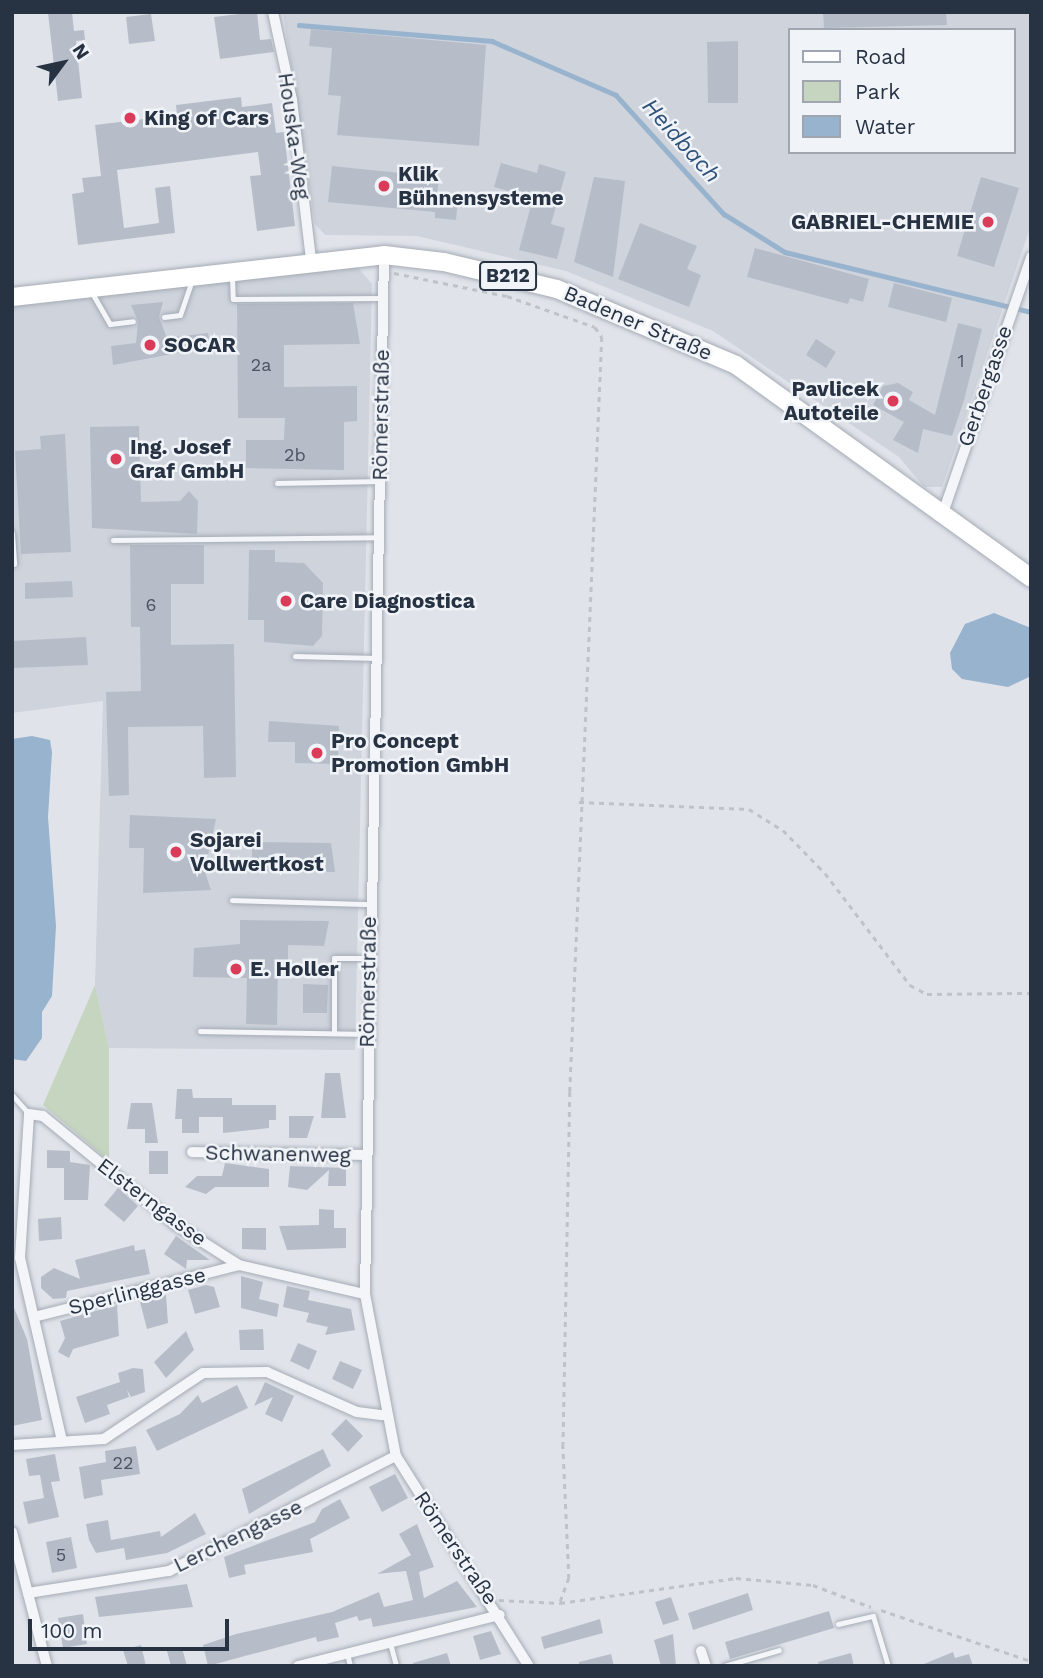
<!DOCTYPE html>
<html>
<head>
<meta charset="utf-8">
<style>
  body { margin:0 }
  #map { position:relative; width:1043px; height:1678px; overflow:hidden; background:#e0e4ea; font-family:"Work Sans",sans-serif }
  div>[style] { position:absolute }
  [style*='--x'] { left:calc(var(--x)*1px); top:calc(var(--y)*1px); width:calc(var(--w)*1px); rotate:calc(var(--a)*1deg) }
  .built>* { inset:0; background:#ced3dc }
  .green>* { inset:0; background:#c6d5c0 }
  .water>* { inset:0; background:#98b3cd }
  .stream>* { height:4.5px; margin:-2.25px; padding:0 2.25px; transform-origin:2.25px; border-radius:2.25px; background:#98b3cd }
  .building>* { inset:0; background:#b7bdc8 }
  .path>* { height:2.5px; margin-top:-1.25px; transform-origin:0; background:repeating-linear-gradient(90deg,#bec2c9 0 5px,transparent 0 10px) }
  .roads { filter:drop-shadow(0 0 2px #a5abb5) drop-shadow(0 0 2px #a5abb5) }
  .service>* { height:5px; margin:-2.5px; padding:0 2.5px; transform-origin:2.5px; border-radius:2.5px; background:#f3f5f8 }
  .minor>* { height:10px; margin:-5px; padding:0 5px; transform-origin:5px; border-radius:5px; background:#f3f5f8 }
  .primary>* { height:18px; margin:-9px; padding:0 9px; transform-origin:9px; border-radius:9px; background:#fff }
  .dots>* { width:19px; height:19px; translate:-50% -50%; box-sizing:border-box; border:4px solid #f0f3f7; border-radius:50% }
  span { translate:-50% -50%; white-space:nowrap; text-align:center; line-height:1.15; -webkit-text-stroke:5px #f0f3f7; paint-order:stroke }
  .number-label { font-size:18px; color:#4b5564 }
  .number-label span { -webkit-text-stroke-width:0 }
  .shield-label span { padding:2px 5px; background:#f0f3f7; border:2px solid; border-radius:5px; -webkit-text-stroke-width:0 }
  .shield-label { font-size:19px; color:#273243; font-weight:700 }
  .poi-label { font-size:21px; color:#273243; font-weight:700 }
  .left { translate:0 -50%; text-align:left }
  .right { translate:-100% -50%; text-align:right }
  .street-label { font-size:21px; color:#273243 }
  .water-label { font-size:23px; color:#2e527a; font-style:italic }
  .frame { position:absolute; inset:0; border:14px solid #273243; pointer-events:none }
  .legend { position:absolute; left:788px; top:28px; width:228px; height:126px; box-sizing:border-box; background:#f0f3f7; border:2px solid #a0a6af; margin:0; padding:9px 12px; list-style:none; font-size:21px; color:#273243 }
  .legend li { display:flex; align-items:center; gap:14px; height:35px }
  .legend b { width:35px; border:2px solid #a0a6af }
  .north { position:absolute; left:28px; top:28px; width:70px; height:70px; -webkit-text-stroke:5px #f0f3f7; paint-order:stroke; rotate:57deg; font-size:19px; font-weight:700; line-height:28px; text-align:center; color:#273243 }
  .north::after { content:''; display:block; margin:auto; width:24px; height:32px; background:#273243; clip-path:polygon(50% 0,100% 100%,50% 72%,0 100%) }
  .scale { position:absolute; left:28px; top:1619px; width:201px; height:32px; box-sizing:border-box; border:4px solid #273243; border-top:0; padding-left:9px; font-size:21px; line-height:24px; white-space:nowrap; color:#273243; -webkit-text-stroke:5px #f0f3f7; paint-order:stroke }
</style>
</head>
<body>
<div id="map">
  <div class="built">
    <i style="clip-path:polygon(evenodd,283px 12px,1031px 12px,1031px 225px,942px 487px,924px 487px,899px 457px,713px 331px,566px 271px,417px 236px,325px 235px,315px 224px,283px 12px,789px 30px,1013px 30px,1013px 152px,789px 152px,789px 30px)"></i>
    <i style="clip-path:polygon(356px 265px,372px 284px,355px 1050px,109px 1048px,95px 985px,103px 701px,12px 713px,12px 304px)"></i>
  </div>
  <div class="green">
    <i style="clip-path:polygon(95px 985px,109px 1048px,109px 1161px,43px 1105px)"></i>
  </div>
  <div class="water">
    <i style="clip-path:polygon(994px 613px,1031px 628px,1031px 676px,1008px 687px,962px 679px,952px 669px,950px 653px,965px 624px)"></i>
    <i style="clip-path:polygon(32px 736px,50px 740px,52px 752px,48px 817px,56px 926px,52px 996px,42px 1012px,42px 1038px,26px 1061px,12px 1059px,12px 739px)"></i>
  </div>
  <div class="stream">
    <i style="--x:299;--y:25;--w:194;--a:4.7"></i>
    <i style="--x:492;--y:41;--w:135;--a:23.5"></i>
    <i style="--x:616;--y:95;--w:161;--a:47.8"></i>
    <i style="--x:724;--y:214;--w:72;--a:31.9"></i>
    <i style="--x:785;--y:252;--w:253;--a:13.7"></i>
  </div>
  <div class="building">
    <i style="clip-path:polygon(72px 12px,74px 31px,84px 30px,85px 40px,76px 41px,82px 98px,58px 101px,48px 13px)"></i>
    <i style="clip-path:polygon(257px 12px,260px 40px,271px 39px,274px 52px,220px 59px,214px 17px)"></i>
    <i style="clip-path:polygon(823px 12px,946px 12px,947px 25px,824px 28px)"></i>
    <i style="clip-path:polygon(151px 14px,155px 41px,129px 44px,126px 17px)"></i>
    <i style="clip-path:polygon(311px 29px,486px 45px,479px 146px,337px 135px,341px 96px,328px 95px,332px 48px,309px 46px)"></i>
    <i style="clip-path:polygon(738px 41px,738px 103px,708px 103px,707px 42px)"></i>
    <i style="clip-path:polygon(241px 97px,242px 107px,272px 103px,276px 133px,284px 132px,295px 226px,257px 231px,250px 176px,261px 175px,258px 152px,117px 170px,124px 228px,159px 223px,155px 188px,170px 186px,175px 233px,78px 245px,72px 194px,84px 192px,82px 178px,101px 176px,95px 125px,177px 115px,176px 105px)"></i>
    <i style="clip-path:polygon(501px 163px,537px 173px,539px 164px,566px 172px,551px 224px,565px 228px,557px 259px,519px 250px,533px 198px,494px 187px)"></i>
    <i style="clip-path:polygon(332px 166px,439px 177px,437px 196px,458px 198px,456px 220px,435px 218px,435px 212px,328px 202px)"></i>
    <i style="clip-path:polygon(594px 177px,625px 181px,613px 277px,574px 262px)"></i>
    <i style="clip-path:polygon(981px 177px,1019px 188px,994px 267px,957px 256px)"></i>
    <i style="clip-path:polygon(640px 223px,697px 246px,687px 269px,701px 275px,689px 307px,618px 279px)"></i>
    <i style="clip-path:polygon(755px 248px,869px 279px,863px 302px,850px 298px,848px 304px,747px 277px)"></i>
    <i style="clip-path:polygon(894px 283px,952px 298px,946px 322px,888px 307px)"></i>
    <i style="clip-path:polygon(163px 302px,159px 317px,167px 338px,208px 333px,210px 347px,113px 365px,111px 346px,136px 343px,138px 321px,131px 305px)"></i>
    <i style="clip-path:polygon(353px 303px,360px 344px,284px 345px,284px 387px,357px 386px,357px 421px,344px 422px,344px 470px,246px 468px,246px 440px,284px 440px,285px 418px,238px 418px,237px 304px)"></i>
    <i style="clip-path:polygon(958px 323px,982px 329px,964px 400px,952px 436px,923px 429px,918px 453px,893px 440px,904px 422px,873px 405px,883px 386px,898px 383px,913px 392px,909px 400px,935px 415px)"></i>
    <i style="clip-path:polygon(816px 339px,836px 352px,826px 368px,806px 355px)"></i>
    <i style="clip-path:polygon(139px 426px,141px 502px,180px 501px,189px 491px,198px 501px,197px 534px,92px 528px,90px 427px)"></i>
    <i style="clip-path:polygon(65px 434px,71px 552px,21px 554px,15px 451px,41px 449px,40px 436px)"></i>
    <i style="clip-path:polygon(130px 545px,204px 545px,204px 584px,171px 584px,171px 645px,234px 644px,236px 777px,204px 778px,203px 726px,128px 727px,129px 795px,109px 796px,106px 692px,141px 691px,140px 627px,131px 627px)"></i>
    <i style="clip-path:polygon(249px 550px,275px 550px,275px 562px,304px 563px,323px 583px,322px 636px,313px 646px,264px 642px,264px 620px,248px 620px)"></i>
    <i style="clip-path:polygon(72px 581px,73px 597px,25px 599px,25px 583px)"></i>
    <i style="clip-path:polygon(86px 637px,88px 665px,13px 668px,12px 641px)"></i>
    <i style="clip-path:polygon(269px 721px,339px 726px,338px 764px,295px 763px,295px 742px,268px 742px)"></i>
    <i style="clip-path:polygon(130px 815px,216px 819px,208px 855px,199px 855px,211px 890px,143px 893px,144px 848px,129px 848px)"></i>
    <i style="clip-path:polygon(252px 842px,331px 843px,335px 872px,252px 871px)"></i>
    <i style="clip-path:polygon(240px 920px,329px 921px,324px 946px,288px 945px,288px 961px,278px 961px,277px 1025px,246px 1024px,247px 978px,193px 977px,194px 948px,240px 944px)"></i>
    <i style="clip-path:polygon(303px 984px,328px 985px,327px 1013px,303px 1013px)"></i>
    <i style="clip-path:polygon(325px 1073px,340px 1073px,346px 1118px,321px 1118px)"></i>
    <i style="clip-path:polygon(177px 1089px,192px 1089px,193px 1098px,232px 1098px,232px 1105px,276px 1105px,276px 1120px,269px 1120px,269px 1128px,223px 1133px,223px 1117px,199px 1117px,199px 1133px,182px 1133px,182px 1119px,175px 1119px)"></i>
    <i style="clip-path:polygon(131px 1103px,152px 1103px,158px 1143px,145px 1143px,145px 1129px,127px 1129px)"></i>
    <i style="clip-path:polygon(289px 1116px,314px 1116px,307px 1138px,289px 1138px)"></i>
    <i style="clip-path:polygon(47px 1150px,70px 1151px,70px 1162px,90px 1165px,88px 1200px,64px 1200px,64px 1168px,47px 1168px)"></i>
    <i style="clip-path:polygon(149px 1151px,168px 1151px,168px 1174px,149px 1174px)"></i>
    <i style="clip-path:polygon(225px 1163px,269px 1169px,269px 1187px,215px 1187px,206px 1194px,185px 1187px,197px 1176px,222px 1176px)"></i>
    <i style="clip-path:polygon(290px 1166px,346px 1168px,346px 1186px,328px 1186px,329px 1170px,307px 1190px,288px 1187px)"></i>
    <i style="clip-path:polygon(118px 1188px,138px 1206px,124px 1222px,104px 1205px)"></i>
    <i style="clip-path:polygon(319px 1209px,334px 1210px,334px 1228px,346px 1228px,346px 1248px,287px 1250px,279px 1226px,319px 1225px)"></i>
    <i style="clip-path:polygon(61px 1217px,62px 1239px,39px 1241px,38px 1219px)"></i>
    <i style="clip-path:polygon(242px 1228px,266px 1228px,266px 1250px,242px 1249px)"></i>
    <i style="clip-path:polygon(176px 1236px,210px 1260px,187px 1260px,186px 1269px,164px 1254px)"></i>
    <i style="clip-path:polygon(134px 1245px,135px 1251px,145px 1249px,150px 1274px,67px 1291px,66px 1298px,53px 1299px,41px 1288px,41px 1277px,54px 1268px,80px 1279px,75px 1260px)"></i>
    <i style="clip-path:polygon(241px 1276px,263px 1282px,259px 1299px,279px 1304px,277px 1317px,241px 1308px)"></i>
    <i style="clip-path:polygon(206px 1285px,214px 1287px,220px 1307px,195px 1314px,188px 1290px)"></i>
    <i style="clip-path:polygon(287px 1286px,310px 1291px,308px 1300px,351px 1309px,355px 1330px,325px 1335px,328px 1327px,306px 1322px,309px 1313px,283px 1307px)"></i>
    <i style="clip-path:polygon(166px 1295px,168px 1323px,147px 1329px,140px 1302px)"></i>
    <i style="clip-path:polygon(12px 1303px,27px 1339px,42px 1420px,12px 1426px)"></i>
    <i style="clip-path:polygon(117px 1305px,119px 1336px,73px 1349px,69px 1358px,58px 1352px,65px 1338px,60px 1321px)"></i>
    <i style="clip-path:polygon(263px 1329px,264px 1350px,240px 1350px,239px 1330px)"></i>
    <i style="clip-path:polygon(186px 1331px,194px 1350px,166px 1378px,154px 1362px)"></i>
    <i style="clip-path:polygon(298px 1343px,317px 1351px,309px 1370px,290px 1361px)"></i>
    <i style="clip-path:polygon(340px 1361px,362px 1370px,353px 1389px,332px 1379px)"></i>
    <i style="clip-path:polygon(133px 1368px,143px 1369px,145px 1392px,131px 1397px,127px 1390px,129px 1397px,107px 1405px,110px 1414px,85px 1423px,76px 1397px,120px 1382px,118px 1373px)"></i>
    <i style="clip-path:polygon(265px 1382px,294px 1396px,282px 1422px,265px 1414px,273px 1397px,254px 1406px)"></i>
    <i style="clip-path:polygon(237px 1385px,248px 1408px,157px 1451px,146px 1430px,180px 1414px,198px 1395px,202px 1403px)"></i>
    <i style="clip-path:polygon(346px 1419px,363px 1436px,348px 1452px,331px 1434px)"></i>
    <i style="clip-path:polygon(136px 1446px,140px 1474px,101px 1480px,103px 1495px,84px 1499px,79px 1467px,106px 1462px,105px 1451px)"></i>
    <i style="clip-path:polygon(323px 1449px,331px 1466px,249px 1514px,242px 1489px)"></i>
    <i style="clip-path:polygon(55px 1454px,60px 1481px,51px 1482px,59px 1517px,28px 1524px,23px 1502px,44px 1498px,40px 1475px,29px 1476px,26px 1459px)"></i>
    <i style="clip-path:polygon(395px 1474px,408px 1498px,382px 1512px,369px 1487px)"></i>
    <i style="clip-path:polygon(340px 1499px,350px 1518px,310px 1539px,313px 1552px,244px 1565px,246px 1574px,229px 1578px,224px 1557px,315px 1522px,322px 1509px)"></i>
    <i style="clip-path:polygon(195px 1513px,206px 1534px,167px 1553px,126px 1560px,124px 1548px,96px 1553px,89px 1540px,86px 1524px,108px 1520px,111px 1540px,160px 1531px,161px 1537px)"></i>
    <i style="clip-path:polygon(417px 1524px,434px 1567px,419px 1572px,424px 1598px,457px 1581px,477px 1607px,373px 1627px,371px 1618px,359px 1621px,357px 1616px,335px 1623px,339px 1637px,317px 1642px,316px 1637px,208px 1666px,203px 1645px,236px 1634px,332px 1612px,379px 1592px,384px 1607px,413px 1600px,406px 1571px,377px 1574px,411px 1555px,399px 1534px)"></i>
    <i style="clip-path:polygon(71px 1537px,77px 1568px,52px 1573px,46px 1542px)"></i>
    <i style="clip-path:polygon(187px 1584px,193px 1607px,99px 1617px,95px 1597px)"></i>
    <i style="clip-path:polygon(748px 1593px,753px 1610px,693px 1630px,688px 1613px)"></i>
    <i style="clip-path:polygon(671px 1597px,679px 1620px,663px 1625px,655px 1602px)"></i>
    <i style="clip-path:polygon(829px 1611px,834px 1628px,730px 1659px,725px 1642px)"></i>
    <i style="clip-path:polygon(83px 1614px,87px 1644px,63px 1648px,58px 1618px)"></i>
    <i style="clip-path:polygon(600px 1619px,603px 1633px,544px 1649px,541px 1637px)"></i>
    <i style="clip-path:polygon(491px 1631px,501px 1654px,480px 1660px,473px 1636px)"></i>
    <i style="clip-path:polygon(673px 1634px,676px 1666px,661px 1666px,654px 1640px)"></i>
    <i style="clip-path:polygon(141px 1645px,146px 1666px,128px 1666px,123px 1650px)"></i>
    <i style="clip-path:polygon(182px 1648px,187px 1666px,171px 1666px,167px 1651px)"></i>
    <i style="clip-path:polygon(953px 1652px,955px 1658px,969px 1654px,973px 1666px,919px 1666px)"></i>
    <i style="clip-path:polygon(447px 1653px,451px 1666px,413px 1666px,413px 1663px)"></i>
    <i style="clip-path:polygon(851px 1653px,854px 1666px,819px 1666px,818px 1662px)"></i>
    <i style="clip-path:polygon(611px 1654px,614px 1666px,579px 1666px,579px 1662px)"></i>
  </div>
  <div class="path">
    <i style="--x:394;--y:273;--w:115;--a:11.5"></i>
    <i style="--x:507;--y:296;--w:93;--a:19.4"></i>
    <i style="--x:595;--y:327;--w:12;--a:55"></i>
    <i style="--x:602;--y:337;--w:756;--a:92.43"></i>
    <i style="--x:570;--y:1092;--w:352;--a:91.1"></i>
    <i style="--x:563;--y:1444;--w:134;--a:87.4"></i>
    <i style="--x:569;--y:1578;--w:27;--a:110"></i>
    <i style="--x:579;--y:802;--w:170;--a:2.4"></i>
    <i style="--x:749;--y:809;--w:40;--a:32"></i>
    <i style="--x:783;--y:830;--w:60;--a:45.7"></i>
    <i style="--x:825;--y:873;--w:141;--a:52.8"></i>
    <i style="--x:910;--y:985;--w:19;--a:28"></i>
    <i style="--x:927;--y:994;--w:104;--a:-0.6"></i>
    <i style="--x:499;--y:1600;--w:61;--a:2.8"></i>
    <i style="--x:560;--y:1603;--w:178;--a:-8.1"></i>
    <i style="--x:736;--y:1578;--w:77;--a:5.2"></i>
    <i style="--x:813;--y:1585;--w:62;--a:20.8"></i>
    <i style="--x:881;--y:1610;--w:158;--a:18.8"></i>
  </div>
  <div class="roads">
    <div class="service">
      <i style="--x:232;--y:276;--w:23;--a:88"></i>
      <i style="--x:233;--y:299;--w:151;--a:-0.4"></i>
      <i style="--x:92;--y:293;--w:36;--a:60"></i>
      <i style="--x:110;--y:324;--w:23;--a:-7"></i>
      <i style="--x:164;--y:317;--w:16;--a:-7"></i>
      <i style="--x:180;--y:315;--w:37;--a:-71"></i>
      <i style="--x:277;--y:483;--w:103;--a:-1.1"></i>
      <i style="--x:12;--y:533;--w:31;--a:86"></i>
      <i style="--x:113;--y:540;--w:265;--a:-0.6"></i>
      <i style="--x:295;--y:656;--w:80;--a:1.4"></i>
      <i style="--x:232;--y:900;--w:138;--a:1.7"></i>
      <i style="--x:200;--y:1031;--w:167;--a:1"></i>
      <i style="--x:334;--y:1033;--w:75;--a:-90"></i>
      <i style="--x:334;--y:958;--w:35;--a:0"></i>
      <i style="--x:12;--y:1095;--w:25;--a:48"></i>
      <i style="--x:838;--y:1624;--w:36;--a:-13"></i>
      <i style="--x:873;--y:1616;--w:52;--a:73.3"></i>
      <i style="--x:390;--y:1643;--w:24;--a:75"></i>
      <i style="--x:347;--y:1653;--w:13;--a:77"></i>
      <i style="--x:724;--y:1666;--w:57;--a:-16.2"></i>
    </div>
    <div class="minor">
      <i style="--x:273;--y:12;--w:90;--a:77.8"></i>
      <i style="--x:292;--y:100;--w:161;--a:83.2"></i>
      <i style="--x:384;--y:255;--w:1039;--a:91.05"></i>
      <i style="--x:365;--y:1294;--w:165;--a:79.2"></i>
      <i style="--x:396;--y:1456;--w:249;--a:57.7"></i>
      <i style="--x:942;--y:516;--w:274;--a:-71"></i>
      <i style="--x:192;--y:1152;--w:172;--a:1"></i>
      <i style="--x:34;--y:1317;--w:211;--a:-14.2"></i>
      <i style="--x:62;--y:1441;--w:188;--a:-102.9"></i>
      <i style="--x:20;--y:1258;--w:144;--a:-86.4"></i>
      <i style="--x:29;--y:1114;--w:14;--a:8"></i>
      <i style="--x:43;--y:1116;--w:172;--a:39.3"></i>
      <i style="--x:176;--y:1225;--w:75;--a:32.4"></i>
      <i style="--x:239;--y:1265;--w:129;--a:13"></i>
      <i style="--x:12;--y:1445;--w:92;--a:-3.7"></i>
      <i style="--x:104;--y:1439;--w:119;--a:-33.7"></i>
      <i style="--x:203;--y:1373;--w:64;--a:-0.9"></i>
      <i style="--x:267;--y:1372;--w:98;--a:24"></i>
      <i style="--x:357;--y:1412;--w:26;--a:7"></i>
      <i style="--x:12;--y:1532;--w:138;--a:75.4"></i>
      <i style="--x:28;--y:1593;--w:143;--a:-8.9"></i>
      <i style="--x:169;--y:1571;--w:254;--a:-26.9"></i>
      <i style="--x:701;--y:1651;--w:16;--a:72"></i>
      <i style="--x:298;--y:1666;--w:208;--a:-14.2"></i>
    </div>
    <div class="primary">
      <i style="--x:12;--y:297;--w:374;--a:-6.4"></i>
      <i style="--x:384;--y:255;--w:60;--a:6.7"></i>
      <i style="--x:444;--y:262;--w:116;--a:13.4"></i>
      <i style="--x:557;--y:289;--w:194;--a:23"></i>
      <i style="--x:736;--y:365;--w:364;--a:35.8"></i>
    </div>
  </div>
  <div class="dots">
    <i style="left:130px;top:118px;background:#d93b58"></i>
    <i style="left:384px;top:186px;background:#d93b58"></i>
    <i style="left:988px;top:222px;background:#d93b58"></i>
    <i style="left:150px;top:345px;background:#d93b58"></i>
    <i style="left:893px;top:401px;background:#d93b58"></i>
    <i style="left:116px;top:459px;background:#d93b58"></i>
    <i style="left:286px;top:601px;background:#d93b58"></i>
    <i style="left:317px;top:753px;background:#d93b58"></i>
    <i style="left:176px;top:852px;background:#d93b58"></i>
    <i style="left:236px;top:969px;background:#d93b58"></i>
  </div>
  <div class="number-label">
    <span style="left:961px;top:361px">1</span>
    <span style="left:261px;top:365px">2a</span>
    <span style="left:295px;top:455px">2b</span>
    <span style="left:151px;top:605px">6</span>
    <span style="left:123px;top:1463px">22</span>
    <span style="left:61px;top:1555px">5</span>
  </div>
  <div class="shield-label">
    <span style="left:508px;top:276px">B212</span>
  </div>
  <div class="poi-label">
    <span class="left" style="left:144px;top:118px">King of Cars</span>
    <span class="left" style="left:398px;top:186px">Klik<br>Bühnensysteme</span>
    <span class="right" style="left:974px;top:222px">GABRIEL-CHEMIE</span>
    <span class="left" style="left:164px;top:345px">SOCAR</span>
    <span class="right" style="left:879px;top:401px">Pavlicek<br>Autoteile</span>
    <span class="left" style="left:130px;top:459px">Ing. Josef<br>Graf GmbH</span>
    <span class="left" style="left:300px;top:601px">Care Diagnostica</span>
    <span class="left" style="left:331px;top:753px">Pro Concept<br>Promotion GmbH</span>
    <span class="left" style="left:190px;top:852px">Sojarei<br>Vollwertkost</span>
    <span class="left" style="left:250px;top:969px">E. Holler</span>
  </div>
  <div class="street-label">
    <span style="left:294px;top:136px;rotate:82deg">Houska-Weg</span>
    <span style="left:638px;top:323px;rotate:23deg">Badener Straße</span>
    <span style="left:985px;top:386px;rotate:-71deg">Gerbergasse</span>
    <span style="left:381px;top:415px;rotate:-89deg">Römerstraße</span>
    <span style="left:368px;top:982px;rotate:-89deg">Römerstraße</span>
    <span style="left:278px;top:1154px;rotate:1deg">Schwanenweg</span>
    <span style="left:152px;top:1202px;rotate:37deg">Elsterngasse</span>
    <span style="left:137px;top:1291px;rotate:-14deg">Sperlinggasse</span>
    <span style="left:238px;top:1536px;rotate:-26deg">Lerchengasse</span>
    <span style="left:456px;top:1548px;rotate:56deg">Römerstraße</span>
  </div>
  <div class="water-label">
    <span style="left:681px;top:141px;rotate:48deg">Heidbach</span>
  </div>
  <div class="frame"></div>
  <ul class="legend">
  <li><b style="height:9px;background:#fff"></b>Road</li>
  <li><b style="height:19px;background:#c6d5c0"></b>Park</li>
  <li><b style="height:19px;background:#98b3cd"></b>Water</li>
  </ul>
  <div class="north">N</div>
  <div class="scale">100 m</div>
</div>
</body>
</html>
